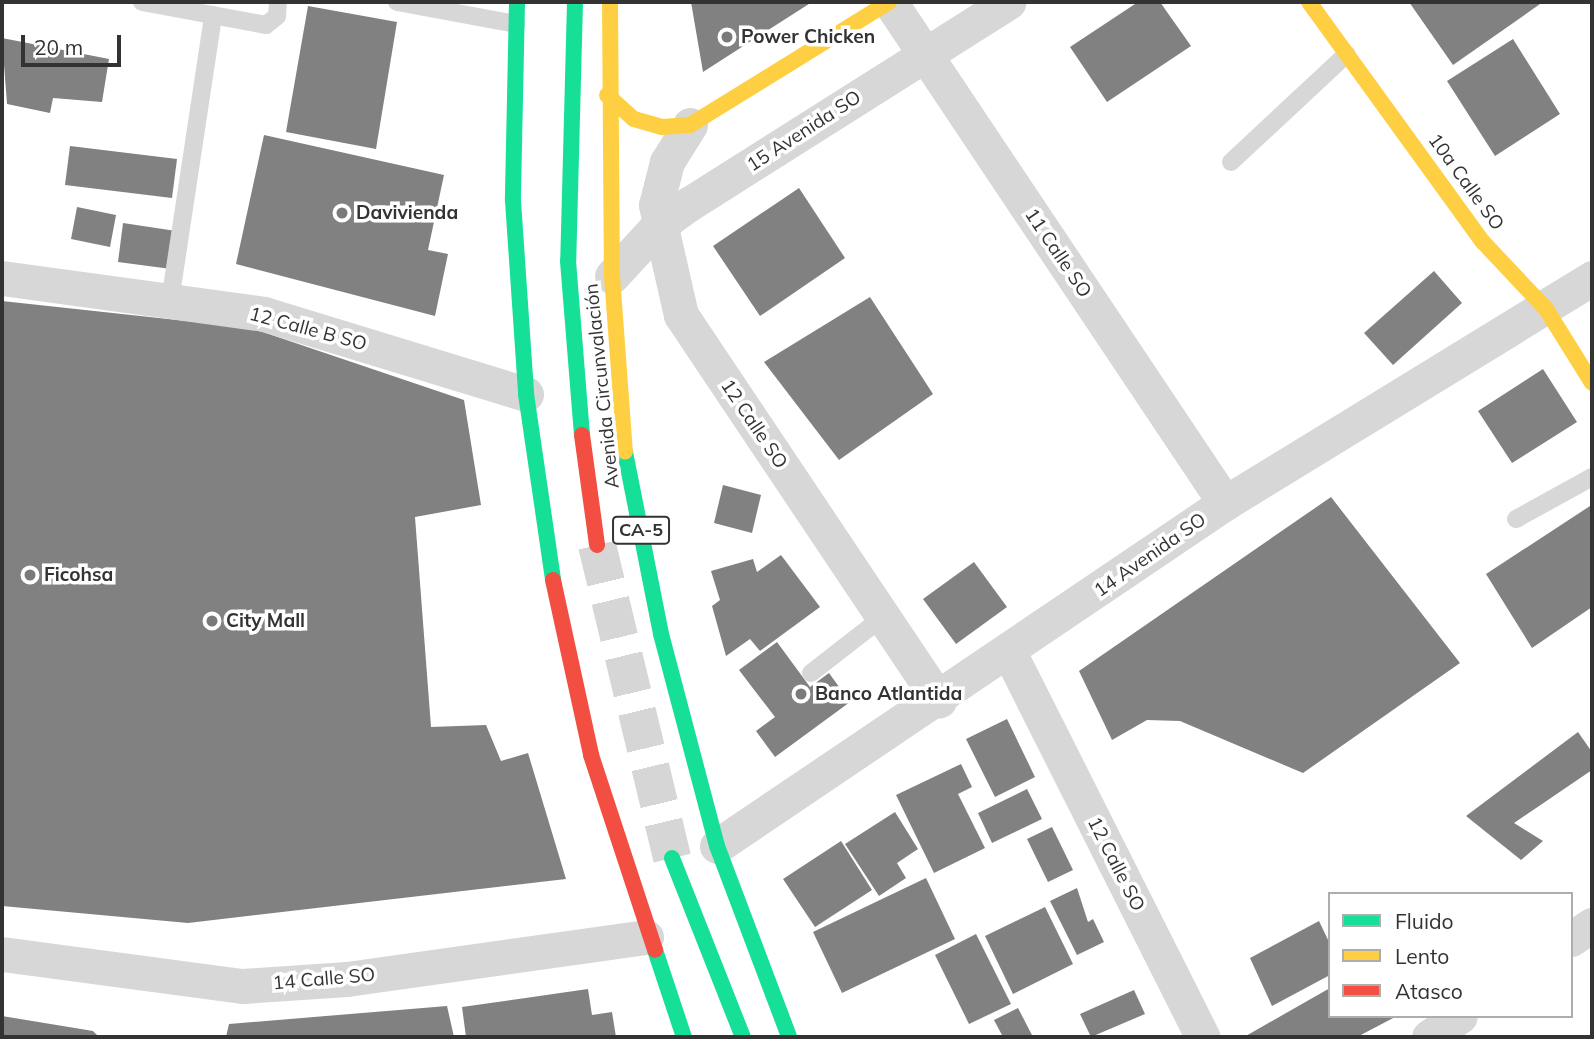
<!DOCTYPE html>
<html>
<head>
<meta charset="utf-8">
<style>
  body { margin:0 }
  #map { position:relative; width:1594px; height:1039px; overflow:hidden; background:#fff; font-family:Mulish,sans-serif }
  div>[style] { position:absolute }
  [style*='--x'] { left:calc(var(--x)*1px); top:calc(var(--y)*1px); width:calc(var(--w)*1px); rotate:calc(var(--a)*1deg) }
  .building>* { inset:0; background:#818181 }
  .highway-tunnel>* { height:38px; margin-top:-19px; transform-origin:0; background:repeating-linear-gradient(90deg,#d6d6d6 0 38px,transparent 0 57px) }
  .lane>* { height:18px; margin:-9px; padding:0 9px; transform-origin:9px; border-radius:9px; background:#d7d7d7 }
  .street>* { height:35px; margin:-17.5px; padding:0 17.5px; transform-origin:17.5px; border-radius:17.5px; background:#d7d7d7 }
  .fast>* { height:16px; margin:-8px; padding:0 8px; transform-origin:8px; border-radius:8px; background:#16e098 }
  .slow>* { height:16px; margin:-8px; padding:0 8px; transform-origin:8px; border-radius:8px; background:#ffcf43 }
  .jam>* { height:16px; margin:-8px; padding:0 8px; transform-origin:8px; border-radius:8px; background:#f24e42 }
  .dots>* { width:19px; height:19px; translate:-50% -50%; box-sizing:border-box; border:4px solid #fff; border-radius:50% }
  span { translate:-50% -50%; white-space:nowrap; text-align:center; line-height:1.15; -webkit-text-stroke:7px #fff; paint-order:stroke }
  .shield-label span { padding:2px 5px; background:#fff; border:2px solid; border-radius:5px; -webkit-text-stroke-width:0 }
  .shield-label { font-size:18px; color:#333; font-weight:700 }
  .poi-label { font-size:19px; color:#333; font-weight:700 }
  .left { translate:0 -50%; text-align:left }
  .street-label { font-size:19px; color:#333 }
  .frame { position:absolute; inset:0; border:4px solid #333; pointer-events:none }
  .legend { position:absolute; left:1328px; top:892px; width:245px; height:126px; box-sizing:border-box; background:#fff; border:2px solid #adadad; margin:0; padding:9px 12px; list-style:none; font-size:21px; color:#333 }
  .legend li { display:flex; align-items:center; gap:14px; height:35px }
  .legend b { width:35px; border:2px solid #adadad }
  .scale { position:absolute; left:21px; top:35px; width:100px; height:32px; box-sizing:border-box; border:4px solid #333; border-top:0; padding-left:9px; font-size:21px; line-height:24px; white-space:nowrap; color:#333; -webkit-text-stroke:5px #fff; paint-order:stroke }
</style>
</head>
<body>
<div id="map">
  <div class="building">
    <i style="clip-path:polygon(691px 2px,812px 2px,703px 72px)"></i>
    <i style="clip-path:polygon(1138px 2px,1160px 2px,1191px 46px,1107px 102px,1070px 47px)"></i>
    <i style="clip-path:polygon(1409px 2px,1543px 2px,1453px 65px)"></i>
    <i style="clip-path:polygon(308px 6px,397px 22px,376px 149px,286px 132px)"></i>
    <i style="clip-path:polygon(2px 38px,109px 59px,102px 102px,53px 98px,50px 113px,7px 104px)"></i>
    <i style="clip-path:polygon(1513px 39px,1560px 114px,1495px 156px,1447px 81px)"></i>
    <i style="clip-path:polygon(264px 135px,444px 175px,428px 250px,448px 254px,435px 316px,236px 264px)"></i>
    <i style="clip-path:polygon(70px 146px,177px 159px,172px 198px,65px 185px)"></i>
    <i style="clip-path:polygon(799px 188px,845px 258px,760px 316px,713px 246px)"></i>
    <i style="clip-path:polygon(77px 207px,116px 215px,110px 247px,71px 239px)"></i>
    <i style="clip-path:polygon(123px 223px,176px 231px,171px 269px,118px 262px)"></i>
    <i style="clip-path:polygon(1434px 271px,1462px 303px,1393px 365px,1364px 333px)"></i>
    <i style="clip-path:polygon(870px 297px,933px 394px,839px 460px,764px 362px)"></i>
    <i style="clip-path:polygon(2px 301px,251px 328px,464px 400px,481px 505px,415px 517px,431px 727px,486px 725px,501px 761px,528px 753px,566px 879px,188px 923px,2px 906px)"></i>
    <i style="clip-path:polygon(1543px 369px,1577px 422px,1512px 463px,1478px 411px)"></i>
    <i style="clip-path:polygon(723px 485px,761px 495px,752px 533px,714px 523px)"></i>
    <i style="clip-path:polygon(1331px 497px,1460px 663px,1303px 773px,1180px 721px,1147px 720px,1112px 740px,1079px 671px)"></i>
    <i style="clip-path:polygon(1590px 506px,1592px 607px,1532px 648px,1486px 574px)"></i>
    <i style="clip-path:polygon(781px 555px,820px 607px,760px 651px,750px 639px,726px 656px,712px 606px,720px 600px,711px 571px,753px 559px,757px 572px)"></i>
    <i style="clip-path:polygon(974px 562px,1007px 607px,956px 644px,923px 599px)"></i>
    <i style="clip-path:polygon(777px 642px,810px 687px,829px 673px,850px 702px,775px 757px,756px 731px,775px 717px,739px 670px)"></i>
    <i style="clip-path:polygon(1007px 719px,1035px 777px,995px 797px,966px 739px)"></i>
    <i style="clip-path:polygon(1578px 732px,1592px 752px,1592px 770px,1514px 823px,1543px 841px,1521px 860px,1466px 816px)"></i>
    <i style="clip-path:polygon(961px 764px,972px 787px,958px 794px,985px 848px,934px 873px,896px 795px)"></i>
    <i style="clip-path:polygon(1027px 789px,1042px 819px,992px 843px,978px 813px)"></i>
    <i style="clip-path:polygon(895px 812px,918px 849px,897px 863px,906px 878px,879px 896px,845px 844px)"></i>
    <i style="clip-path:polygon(1052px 827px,1073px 870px,1048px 882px,1027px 839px)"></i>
    <i style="clip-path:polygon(841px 841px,872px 890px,815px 927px,783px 879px)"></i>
    <i style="clip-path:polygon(926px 878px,955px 939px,842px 993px,813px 932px)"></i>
    <i style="clip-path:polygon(1077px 888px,1088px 922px,1093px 919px,1104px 942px,1077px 955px,1050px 901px)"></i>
    <i style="clip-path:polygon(1045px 907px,1073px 964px,1013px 994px,985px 936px)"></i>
    <i style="clip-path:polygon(1319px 921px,1330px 944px,1330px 975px,1272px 1006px,1250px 958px)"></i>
    <i style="clip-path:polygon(976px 934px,1011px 1004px,969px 1024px,935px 955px)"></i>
    <i style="clip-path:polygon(1330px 988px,1330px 1016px,1397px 1016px,1357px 1037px,1244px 1037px)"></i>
    <i style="clip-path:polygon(588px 989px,592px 1015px,612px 1012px,616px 1037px,466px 1037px,462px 1007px)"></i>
    <i style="clip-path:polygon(1134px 990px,1145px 1014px,1091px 1037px,1080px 1014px)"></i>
    <i style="clip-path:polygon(447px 1006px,454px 1037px,226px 1037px,229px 1024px)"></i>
    <i style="clip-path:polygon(1018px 1008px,1033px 1037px,1003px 1037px,994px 1020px)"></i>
    <i style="clip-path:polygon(2px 1016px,93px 1031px,99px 1037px,2px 1037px)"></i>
  </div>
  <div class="highway-tunnel">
    <i style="--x:597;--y:545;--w:322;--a:76.5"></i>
  </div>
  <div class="lane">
    <i style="--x:142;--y:2;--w:126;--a:10.5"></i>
    <i style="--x:266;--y:25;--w:14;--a:-39"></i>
    <i style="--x:277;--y:16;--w:14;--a:-86"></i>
    <i style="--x:397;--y:2;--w:121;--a:10.5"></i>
    <i style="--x:1231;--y:162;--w:158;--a:-43"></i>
    <i style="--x:170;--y:301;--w:289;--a:-81.4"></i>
    <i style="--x:1516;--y:519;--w:87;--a:-28.9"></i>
    <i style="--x:811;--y:673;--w:91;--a:-37.9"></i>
  </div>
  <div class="street">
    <i style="--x:890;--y:2;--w:603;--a:56.23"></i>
    <i style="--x:690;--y:125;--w:44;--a:121.9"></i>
    <i style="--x:667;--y:162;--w:44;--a:104.3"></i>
    <i style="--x:656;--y:205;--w:113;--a:77.2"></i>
    <i style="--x:681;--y:315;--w:464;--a:56.2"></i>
    <i style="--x:612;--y:276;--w:67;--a:-47.4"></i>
    <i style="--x:657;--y:227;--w:39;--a:-36"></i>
    <i style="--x:689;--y:204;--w:378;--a:-32.3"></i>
    <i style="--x:2;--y:278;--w:264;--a:7.8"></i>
    <i style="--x:264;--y:314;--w:274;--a:17"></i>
    <i style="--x:1010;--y:654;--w:429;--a:63.3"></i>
    <i style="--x:717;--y:846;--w:613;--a:-34.03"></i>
    <i style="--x:1225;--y:503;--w:430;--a:-31.5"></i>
    <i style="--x:1571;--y:939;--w:25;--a:-34"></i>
    <i style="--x:2;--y:954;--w:242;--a:7.6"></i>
    <i style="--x:242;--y:986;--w:105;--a:-3.8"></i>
    <i style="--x:347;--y:979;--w:302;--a:-8"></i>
    <i style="--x:1429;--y:1037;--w:37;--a:-34"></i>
  </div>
  <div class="fast">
    <i style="--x:517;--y:2;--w:199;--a:91.2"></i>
    <i style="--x:513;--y:201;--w:193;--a:86.1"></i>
    <i style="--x:526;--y:394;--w:188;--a:81.7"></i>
    <i style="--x:575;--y:2;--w:259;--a:91.5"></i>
    <i style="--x:568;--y:261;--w:175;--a:85.4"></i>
    <i style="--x:625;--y:452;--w:186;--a:78.8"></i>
    <i style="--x:661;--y:634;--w:219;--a:75.2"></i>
    <i style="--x:717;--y:846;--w:204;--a:69.3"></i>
    <i style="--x:672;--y:858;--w:193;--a:68.4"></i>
    <i style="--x:655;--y:950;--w:92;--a:71.6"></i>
  </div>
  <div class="slow">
    <i style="--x:610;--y:2;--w:274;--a:89.6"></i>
    <i style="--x:612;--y:276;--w:176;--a:85.8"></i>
    <i style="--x:1309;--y:2;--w:296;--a:54.1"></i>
    <i style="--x:1483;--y:242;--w:92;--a:46.8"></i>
    <i style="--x:1546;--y:309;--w:87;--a:58.1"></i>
    <i style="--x:607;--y:95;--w:36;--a:42"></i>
    <i style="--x:634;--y:119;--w:29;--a:16"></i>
    <i style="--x:662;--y:127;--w:28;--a:-4"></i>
    <i style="--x:690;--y:125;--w:234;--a:-31.7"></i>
  </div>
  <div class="jam">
    <i style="--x:582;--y:435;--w:111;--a:82.2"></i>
    <i style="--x:553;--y:580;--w:179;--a:77.7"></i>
    <i style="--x:591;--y:755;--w:205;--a:71.8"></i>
  </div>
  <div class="dots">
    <i style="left:727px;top:37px;background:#7a7a7a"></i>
    <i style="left:342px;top:213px;background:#7a7a7a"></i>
    <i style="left:30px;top:575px;background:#7a7a7a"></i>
    <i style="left:212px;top:621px;background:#7a7a7a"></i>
    <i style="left:801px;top:694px;background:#7a7a7a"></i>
  </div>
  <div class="shield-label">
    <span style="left:641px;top:530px">CA-5</span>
  </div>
  <div class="poi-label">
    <span class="left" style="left:741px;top:37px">Power Chicken</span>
    <span class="left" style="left:356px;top:213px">Davivienda</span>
    <span class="left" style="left:44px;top:575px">Ficohsa</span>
    <span class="left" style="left:226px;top:621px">City Mall</span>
    <span class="left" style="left:815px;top:694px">Banco Atlantida</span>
  </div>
  <div class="street-label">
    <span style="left:804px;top:131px;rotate:-33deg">15 Avenida SO</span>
    <span style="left:1466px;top:182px;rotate:54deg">10a Calle SO</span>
    <span style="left:1058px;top:253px;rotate:56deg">11 Calle SO</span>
    <span style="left:308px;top:329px;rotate:15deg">12 Calle B SO</span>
    <span style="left:602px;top:386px;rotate:-96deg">Avenida Circunvalación</span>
    <span style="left:754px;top:424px;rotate:56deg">12 Calle SO</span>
    <span style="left:1150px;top:555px;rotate:-35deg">14 Avenida SO</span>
    <span style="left:1116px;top:864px;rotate:63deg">12 Calle SO</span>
    <span style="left:324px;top:979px;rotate:-5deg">14 Calle SO</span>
  </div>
  <div class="frame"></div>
  <ul class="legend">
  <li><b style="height:9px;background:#16e098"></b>Fluido</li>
  <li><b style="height:9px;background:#ffcf43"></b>Lento</li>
  <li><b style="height:9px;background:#f24e42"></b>Atasco</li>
  </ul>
  <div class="scale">20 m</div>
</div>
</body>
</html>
